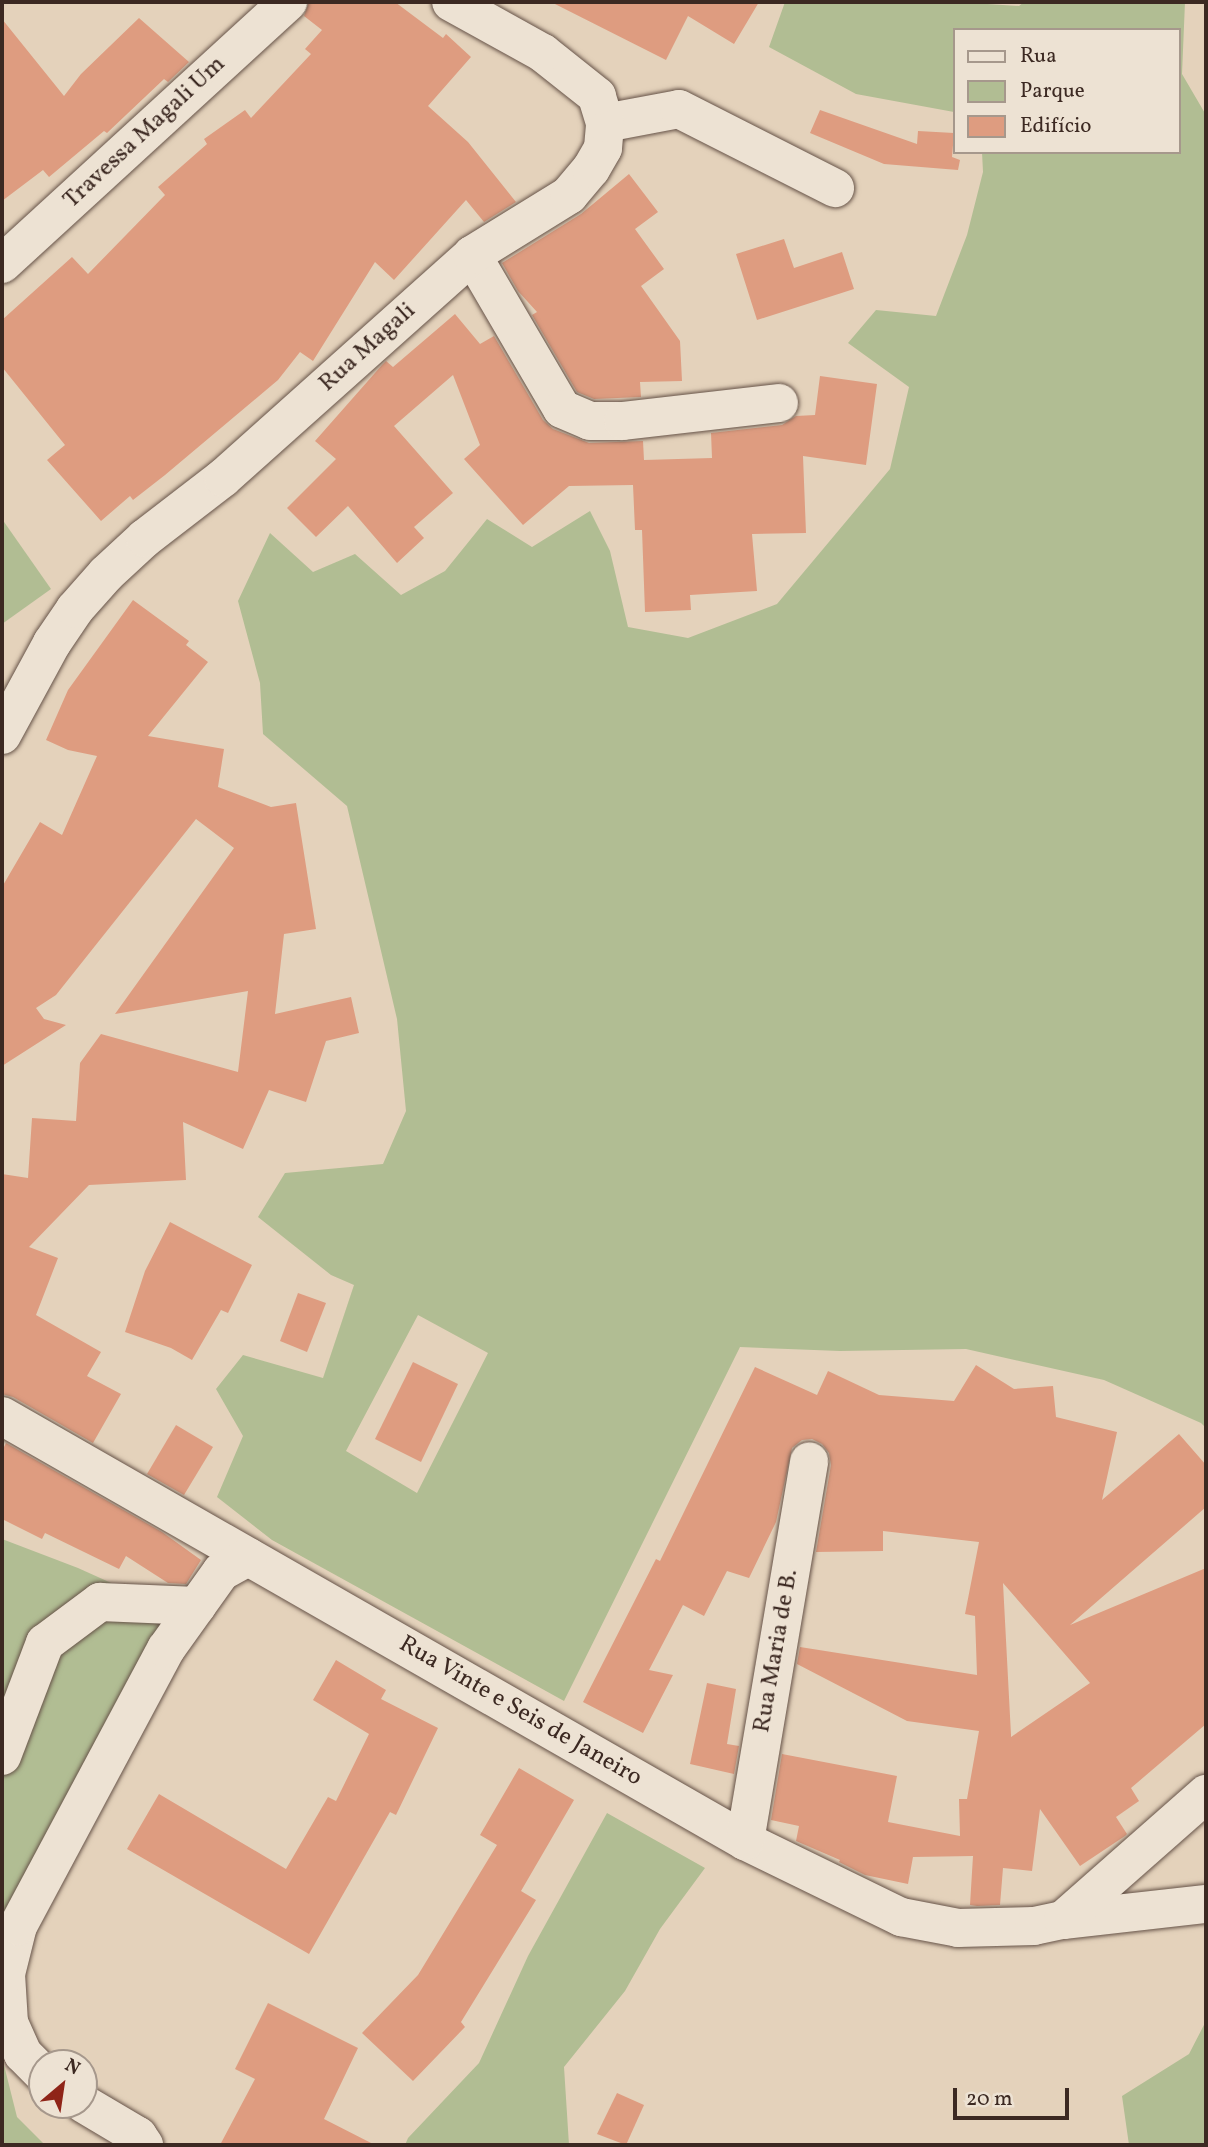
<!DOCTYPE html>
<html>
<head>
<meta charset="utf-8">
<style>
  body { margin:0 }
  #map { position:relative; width:1208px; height:2147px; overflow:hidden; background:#e4d2bb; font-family:Vollkorn,serif }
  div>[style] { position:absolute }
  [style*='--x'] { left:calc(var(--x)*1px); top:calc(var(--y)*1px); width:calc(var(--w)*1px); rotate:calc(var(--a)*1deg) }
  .green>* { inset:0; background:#b1bd93 }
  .building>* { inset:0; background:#de9c80 }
  .roads { filter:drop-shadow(0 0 2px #665348) drop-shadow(0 0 2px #665348) }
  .minor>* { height:38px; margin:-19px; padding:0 19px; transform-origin:19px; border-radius:19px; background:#ede2d3 }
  span { translate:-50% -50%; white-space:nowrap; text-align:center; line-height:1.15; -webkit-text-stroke:5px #ede2d3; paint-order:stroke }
  .street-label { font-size:24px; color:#3c2922 }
  .frame { position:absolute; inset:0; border:4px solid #3c2922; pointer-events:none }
  .legend { position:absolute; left:953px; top:28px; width:228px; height:126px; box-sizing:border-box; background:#ede2d3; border:2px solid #a6988c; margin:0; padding:9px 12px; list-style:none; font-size:21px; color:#3c2922 }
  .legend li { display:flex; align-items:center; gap:14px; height:35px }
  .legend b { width:35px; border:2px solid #a6988c }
  .north { position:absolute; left:28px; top:2049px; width:70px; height:70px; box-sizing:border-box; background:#ede2d3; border:2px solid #a6988c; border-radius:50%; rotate:29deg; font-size:19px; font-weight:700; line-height:28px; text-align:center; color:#3c2922 }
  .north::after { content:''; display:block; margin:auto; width:24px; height:32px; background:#8f2418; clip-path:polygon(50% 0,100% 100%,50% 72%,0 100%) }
  .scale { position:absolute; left:953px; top:2088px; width:116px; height:32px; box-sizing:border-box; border:4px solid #3c2922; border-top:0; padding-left:9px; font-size:21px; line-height:24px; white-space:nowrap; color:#3c2922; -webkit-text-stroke:5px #ede2d3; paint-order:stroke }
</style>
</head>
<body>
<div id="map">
  <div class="green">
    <i style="clip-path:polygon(evenodd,785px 2px,957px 2px,1019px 6px,1024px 2px,1185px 2px,1182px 74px,1206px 115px,1206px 1428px,1201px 1423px,1104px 1380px,966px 1349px,840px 1351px,740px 1347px,564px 1701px,272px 1540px,217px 1497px,243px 1436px,216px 1389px,243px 1355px,323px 1378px,354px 1285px,331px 1275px,258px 1217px,285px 1173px,383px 1164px,406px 1111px,397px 1019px,347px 806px,263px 734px,260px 683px,238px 601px,270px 533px,313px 572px,355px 554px,401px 595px,445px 571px,487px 519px,532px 547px,590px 511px,610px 551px,628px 627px,688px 638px,777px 604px,890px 469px,909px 387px,848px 343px,876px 310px,936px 316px,967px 235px,983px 172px,982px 152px,1178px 152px,1178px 30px,954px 30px,954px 112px,856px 94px,769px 47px,785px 2px,418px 1315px,488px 1353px,417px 1493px,346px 1451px,418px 1315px)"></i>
    <i style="clip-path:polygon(2px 519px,51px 589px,2px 624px)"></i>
    <i style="clip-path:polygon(2px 1539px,78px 1568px,180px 1614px,2px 1944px)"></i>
    <i style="clip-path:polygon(607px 1813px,705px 1868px,660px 1929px,625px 1991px,564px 2067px,569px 2145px,405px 2145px,408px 2138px,479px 2063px,528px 1956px)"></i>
    <i style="clip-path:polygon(1206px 2021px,1206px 2145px,1129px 2145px,1122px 2096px,1189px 2054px)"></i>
    <i style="clip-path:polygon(2px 2057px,17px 2117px,45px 2145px,2px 2145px)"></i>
  </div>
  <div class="building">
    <i style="clip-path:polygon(309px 2px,395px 2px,443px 38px,446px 34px,471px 57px,428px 106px,468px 142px,516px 202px,484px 222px,466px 200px,394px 280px,375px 262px,313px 361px,300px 352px,278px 380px,165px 475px,133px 500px,130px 496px,101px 521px,47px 460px,65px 445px,2px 367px,2px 320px,72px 257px,88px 274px,165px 195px,158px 187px,207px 144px,204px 139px,245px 110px,251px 118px,311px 54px,305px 49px,322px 30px,304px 16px)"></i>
    <i style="clip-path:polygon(551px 2px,759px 2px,734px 44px,688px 16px,666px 60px)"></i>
    <i style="clip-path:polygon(139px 18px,189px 62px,168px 82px,164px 79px,107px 133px,104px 131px,49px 177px,43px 170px,2px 201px,2px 19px,64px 96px,81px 74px)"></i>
    <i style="clip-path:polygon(820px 110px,917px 144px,918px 131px,954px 133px,952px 157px,960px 160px,958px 170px,884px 164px,810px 133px)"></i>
    <i style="clip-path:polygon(629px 174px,658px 212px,635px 229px,664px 269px,641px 286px,680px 341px,682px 381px,640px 382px,641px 397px,594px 399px,577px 392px,532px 315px,537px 312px,518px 291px,502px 263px,581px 214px)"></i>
    <i style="clip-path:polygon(784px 239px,794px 268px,842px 252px,854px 289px,757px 320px,736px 254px)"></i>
    <i style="clip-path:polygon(455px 314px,480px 344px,494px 336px,543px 420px,553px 429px,589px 443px,643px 441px,644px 460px,712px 458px,711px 433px,782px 425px,796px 416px,815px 415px,820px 376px,877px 384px,866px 465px,803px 456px,806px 533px,752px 534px,757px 591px,690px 595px,691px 610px,645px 612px,642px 530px,635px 530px,633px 485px,569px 486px,523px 525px,464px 459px,480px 445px,453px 375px,394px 426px,453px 493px,414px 527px,424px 538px,397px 563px,348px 506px,316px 537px,287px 508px,336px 459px,315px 441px,382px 365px,386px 361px,393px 367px)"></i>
    <i style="clip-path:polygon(133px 600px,189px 641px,186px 645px,208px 662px,148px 736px,224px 749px,218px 787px,271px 807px,296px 803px,316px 929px,284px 934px,275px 1014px,351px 997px,359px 1033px,326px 1041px,306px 1102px,269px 1090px,243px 1149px,183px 1122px,186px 1180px,89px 1185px,29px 1247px,58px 1258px,36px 1315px,101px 1352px,87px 1376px,121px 1394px,93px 1443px,13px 1397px,2px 1394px,2px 1174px,28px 1178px,32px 1118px,76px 1121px,80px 1063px,101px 1034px,238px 1072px,248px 991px,115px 1014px,234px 848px,196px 819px,56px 995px,36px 1008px,44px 1019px,66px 1025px,2px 1066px,2px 887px,40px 822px,62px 835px,97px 756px,68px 750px,46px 740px,68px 690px)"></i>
    <i style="clip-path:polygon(170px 1222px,252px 1265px,228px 1313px,221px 1310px,192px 1360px,171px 1348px,125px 1332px,145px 1271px)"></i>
    <i style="clip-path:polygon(298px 1293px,326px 1303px,307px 1352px,280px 1341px)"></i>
    <i style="clip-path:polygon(413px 1362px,458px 1384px,421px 1462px,375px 1439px)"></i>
    <i style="clip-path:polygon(evenodd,976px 1365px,1014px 1389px,1053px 1386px,1056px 1417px,1117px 1432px,1102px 1500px,1179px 1434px,1206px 1465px,1206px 1507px,1070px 1625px,1206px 1568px,1206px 1724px,1131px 1788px,1139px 1801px,1116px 1817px,1127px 1834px,1125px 1836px,1080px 1866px,1040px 1809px,1032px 1871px,1003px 1868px,1000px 1905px,977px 1906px,970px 1905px,973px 1856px,913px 1857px,908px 1884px,865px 1875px,839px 1862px,840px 1860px,796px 1841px,799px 1826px,771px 1820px,782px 1754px,897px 1776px,888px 1822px,960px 1836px,959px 1799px,967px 1799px,979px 1731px,907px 1721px,797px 1664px,800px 1647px,977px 1675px,975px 1616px,965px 1614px,979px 1542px,883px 1531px,883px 1551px,816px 1552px,831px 1465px,829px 1453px,822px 1444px,812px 1439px,802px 1440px,792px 1448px,776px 1522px,749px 1578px,727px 1571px,704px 1616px,683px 1605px,649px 1670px,673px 1675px,643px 1733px,583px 1702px,656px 1559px,660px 1561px,755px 1367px,817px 1395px,828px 1371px,879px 1395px,954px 1401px,976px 1365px,1003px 1583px,1090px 1683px,1011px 1737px,1011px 1735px,1003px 1583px)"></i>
    <i style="clip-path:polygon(176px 1425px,213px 1447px,184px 1495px,147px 1474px)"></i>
    <i style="clip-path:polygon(6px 1443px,162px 1532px,201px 1560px,186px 1584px,168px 1583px,126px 1556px,119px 1569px,45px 1533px,42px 1539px,2px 1519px,2px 1451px)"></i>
    <i style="clip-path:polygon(336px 1660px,386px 1690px,381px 1699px,438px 1728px,396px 1815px,390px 1812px,309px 1954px,127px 1849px,159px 1794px,286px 1869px,328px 1797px,336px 1801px,369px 1734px,313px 1700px)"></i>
    <i style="clip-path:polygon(707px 1683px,736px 1689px,727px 1744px,739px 1746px,734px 1774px,690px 1764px)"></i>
    <i style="clip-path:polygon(519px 1768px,574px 1800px,521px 1891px,536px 1900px,461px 2022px,465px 2027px,413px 2081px,362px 2033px,418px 1975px,497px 1845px,480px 1835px)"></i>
    <i style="clip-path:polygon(268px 2003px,358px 2048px,324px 2119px,375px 2145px,220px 2145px,255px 2079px,235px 2069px)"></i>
    <i style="clip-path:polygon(617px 2093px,644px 2105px,626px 2145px,597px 2134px)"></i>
  </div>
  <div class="roads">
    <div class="minor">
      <i style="--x:605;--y:123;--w:75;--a:-10.7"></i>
      <i style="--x:679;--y:109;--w:175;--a:26.9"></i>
      <i style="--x:472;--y:255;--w:178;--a:59.7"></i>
      <i style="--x:562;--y:409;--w:30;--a:23"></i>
      <i style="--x:590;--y:421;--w:33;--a:0"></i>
      <i style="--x:623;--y:421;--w:157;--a:-6.6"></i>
      <i style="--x:2;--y:264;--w:388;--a:-42.5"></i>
      <i style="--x:2;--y:735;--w:105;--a:-61.5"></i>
      <i style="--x:52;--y:643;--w:41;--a:-55.9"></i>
      <i style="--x:75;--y:609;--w:47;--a:-48.5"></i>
      <i style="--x:106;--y:574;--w:53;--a:-42.7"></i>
      <i style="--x:145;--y:538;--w:98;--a:-37.6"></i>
      <i style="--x:223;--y:478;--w:334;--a:-41.8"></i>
      <i style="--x:472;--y:255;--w:114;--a:-31.7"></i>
      <i style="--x:569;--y:195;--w:34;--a:-50"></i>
      <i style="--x:591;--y:169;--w:24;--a:-60"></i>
      <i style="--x:603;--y:148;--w:25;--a:-85"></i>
      <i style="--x:605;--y:123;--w:28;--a:-107"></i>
      <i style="--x:597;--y:96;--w:69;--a:-141.5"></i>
      <i style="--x:543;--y:53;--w:105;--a:-151"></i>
      <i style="--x:2;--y:1416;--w:856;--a:29.77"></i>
      <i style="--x:745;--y:1841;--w:174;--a:26"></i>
      <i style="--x:901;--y:1917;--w:58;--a:10.9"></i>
      <i style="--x:958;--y:1928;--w:76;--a:-1.5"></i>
      <i style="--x:1034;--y:1926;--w:30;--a:-12"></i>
      <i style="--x:1063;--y:1920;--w:144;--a:-6.4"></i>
      <i style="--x:2;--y:1756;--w:121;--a:-69.2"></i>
      <i style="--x:45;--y:1643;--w:69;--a:-36.7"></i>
      <i style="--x:100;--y:1602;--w:97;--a:2.4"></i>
      <i style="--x:745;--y:1841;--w:385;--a:-80.4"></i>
      <i style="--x:1063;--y:1920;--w:191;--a:-41.4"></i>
      <i style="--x:42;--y:2073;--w:27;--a:-135"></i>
      <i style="--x:23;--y:2054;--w:34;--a:-114"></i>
      <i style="--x:9;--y:2023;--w:49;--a:-93.5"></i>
      <i style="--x:6;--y:1974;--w:49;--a:-76"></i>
      <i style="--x:18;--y:1926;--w:314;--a:-61.9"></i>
      <i style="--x:166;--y:1649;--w:95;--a:-54.5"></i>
      <i style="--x:221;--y:1572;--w:31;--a:-29"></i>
      <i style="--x:84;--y:2104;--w:63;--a:30.7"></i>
      <i style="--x:138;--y:2136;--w:11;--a:56"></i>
    </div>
  </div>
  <div class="street-label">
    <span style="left:145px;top:133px;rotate:-43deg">Travessa Magali Um</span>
    <span style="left:368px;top:348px;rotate:-42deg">Rua Magali</span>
    <span style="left:777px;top:1651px;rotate:-80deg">Rua Maria de B.</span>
    <span style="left:520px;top:1712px;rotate:30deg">Rua Vinte e Seis de Janeiro</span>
  </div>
  <div class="frame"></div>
  <ul class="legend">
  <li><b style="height:9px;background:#ede2d3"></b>Rua</li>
  <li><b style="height:19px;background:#b1bd93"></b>Parque</li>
  <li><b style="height:19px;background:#de9c80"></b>Edifício</li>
  </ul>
  <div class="north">N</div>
  <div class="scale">20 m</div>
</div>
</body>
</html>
